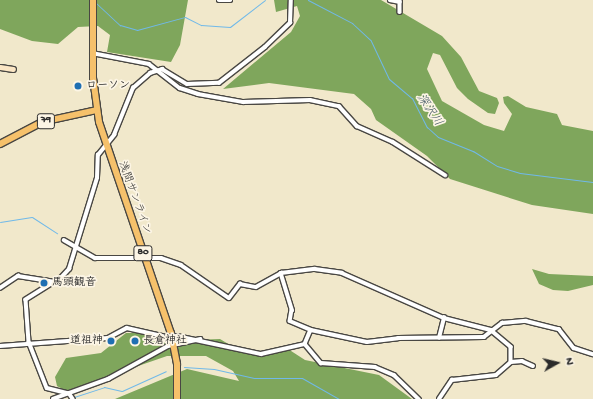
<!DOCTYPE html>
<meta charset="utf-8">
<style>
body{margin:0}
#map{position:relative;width:593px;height:399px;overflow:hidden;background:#f1e8cb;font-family:"Gochi Hand","Klee One",sans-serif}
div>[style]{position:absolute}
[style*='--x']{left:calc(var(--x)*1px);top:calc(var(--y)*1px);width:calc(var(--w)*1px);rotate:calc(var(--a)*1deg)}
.forest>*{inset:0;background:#7fa65c}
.stream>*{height:1px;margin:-0.5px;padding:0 0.5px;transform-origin:0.5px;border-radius:0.5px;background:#70b9e9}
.roads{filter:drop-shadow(1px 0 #494743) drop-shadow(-1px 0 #494743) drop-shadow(0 1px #494743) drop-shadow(0 -1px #494743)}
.street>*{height:3.5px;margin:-1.75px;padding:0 1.75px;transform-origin:1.75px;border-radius:1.75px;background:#fff}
.secondary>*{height:5px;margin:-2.5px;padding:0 2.5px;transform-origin:2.5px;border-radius:2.5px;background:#fbe6c4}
.primary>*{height:6px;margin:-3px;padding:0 3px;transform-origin:3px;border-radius:3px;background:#f6c16b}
.bridges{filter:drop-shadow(1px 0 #494743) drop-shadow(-1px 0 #494743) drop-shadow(0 1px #494743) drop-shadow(0 -1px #494743)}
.street-bridge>*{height:3.5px;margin:-1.75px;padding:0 1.75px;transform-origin:1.75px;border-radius:1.75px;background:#fff}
.dots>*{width:11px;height:11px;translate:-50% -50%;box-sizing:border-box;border:2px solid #fcf5e5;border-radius:50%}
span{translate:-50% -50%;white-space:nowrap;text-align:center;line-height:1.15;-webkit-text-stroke:3.5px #fcf5e5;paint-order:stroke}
.shield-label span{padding:1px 3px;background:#fcf5e5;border:1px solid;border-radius:3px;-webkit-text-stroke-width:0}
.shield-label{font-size:10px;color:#2b2b2b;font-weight:700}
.poi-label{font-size:11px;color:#2b2b2b;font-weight:700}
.left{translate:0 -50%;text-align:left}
.right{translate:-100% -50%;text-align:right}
.street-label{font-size:11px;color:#2b2b2b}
.water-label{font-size:12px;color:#405664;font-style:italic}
.north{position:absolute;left:537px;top:343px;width:40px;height:40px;-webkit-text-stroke:3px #fcf5e5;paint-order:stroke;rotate:82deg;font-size:11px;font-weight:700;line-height:16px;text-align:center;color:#2b2b2b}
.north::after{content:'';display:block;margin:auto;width:14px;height:18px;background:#2b2b2b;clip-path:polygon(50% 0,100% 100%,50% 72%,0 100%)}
</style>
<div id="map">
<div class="forest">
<i style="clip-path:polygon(0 0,188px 0,180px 45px,171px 62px,107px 52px,110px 35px,98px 26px,78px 27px,58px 44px,32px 41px,0 29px)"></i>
<i style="clip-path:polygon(274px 0,381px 0,442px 36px,461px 57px,479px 91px,497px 98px,499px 103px,495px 114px,488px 113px,468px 99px,457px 88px,440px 55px,433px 53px,427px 69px,442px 101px,484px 125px,504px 131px,512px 114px,504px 103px,503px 97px,508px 96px,526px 107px,557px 114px,562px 125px,593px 131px,593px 214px,532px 205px,450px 179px,427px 156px,376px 120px,371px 109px,354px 94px,269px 83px,223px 89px,291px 32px,300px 16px,297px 6px,276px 12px)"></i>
<i style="clip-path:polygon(532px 269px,549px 274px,593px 276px,593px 285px,568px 291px,553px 290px,539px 284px)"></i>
<i style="clip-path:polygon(126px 333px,141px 333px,163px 341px,220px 339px,245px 354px,288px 349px,305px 360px,379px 375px,412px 399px,115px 399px,187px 369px,239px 381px,233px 371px,206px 356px,167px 356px,66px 391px,57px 386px,55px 377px,66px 358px,101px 353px)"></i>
</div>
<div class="stream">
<i style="--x:308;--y:0;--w:50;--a:27.6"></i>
<i style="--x:352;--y:23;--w:26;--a:43"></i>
<i style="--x:371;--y:41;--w:42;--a:64.7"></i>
<i style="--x:389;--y:79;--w:30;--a:40"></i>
<i style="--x:412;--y:98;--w:33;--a:63"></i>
<i style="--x:427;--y:127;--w:15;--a:42"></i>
<i style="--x:438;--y:137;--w:38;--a:22"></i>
<i style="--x:473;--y:151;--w:28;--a:32"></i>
<i style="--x:497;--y:166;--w:24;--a:17"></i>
<i style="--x:520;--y:173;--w:74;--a:7"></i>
<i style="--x:96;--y:3;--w:33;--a:43"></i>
<i style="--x:120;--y:25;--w:18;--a:16"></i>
<i style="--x:137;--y:30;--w:50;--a:-15.2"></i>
<i style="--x:185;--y:17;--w:18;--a:27"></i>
<i style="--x:201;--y:25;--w:29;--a:4"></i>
<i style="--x:230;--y:27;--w:44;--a:-37.6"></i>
<i style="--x:0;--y:222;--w:32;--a:-9"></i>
<i style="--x:32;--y:217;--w:30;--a:33"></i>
<i style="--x:184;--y:367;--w:30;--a:4"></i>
<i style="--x:214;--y:369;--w:41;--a:12.7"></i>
<i style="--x:254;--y:378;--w:48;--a:0"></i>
<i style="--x:302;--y:378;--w:43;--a:29.6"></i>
<i style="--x:74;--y:397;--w:32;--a:-18"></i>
<i style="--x:104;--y:387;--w:18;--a:13"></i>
<i style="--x:122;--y:391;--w:48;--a:-24.4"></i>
</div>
<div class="roads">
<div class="street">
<i style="--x:219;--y:0;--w:11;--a:0"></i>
<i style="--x:390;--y:0;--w:10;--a:11"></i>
<i style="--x:400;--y:0;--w:12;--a:90"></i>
<i style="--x:92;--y:53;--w:58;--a:10.9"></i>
<i style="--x:149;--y:64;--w:39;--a:38"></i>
<i style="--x:180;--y:88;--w:19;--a:18"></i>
<i style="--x:198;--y:94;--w:46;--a:10.1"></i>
<i style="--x:243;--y:102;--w:67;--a:-1.7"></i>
<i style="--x:310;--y:100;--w:30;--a:12"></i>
<i style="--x:339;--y:106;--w:27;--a:48"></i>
<i style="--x:357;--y:126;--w:39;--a:24"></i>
<i style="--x:393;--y:142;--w:62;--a:32.4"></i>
<i style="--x:64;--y:240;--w:36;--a:30"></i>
<i style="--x:95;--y:258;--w:66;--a:0"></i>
<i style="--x:161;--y:258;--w:21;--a:19"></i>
<i style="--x:181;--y:265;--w:58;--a:34.5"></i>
<i style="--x:229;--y:298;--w:18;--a:-52"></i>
<i style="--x:240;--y:284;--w:16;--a:11"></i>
<i style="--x:256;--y:287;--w:29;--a:-29"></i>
<i style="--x:281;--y:273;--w:34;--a:-7"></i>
<i style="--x:315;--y:269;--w:27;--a:8"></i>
<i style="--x:342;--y:273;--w:111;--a:23.8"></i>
<i style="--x:444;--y:318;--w:49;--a:14.3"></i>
<i style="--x:491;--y:330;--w:26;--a:40"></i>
<i style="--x:511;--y:347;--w:15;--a:90"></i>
<i style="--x:281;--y:273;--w:39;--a:73"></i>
<i style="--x:292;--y:310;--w:11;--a:100"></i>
<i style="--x:290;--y:321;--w:23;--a:23"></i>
<i style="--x:311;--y:330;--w:57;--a:12.1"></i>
<i style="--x:367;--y:342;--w:31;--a:-7"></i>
<i style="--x:398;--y:338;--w:86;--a:-0.7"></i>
<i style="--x:484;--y:337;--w:23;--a:-38"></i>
<i style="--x:502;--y:323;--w:24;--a:-5"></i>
<i style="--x:526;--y:321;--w:34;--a:14"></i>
<i style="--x:559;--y:329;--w:24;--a:52"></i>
<i style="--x:574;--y:348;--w:20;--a:18"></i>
<i style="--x:53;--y:283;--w:32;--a:148"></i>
<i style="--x:26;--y:300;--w:42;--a:85.9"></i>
<i style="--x:29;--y:342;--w:49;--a:68.6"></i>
<i style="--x:47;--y:388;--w:21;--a:14"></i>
<i style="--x:0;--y:288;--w:22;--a:-34"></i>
<i style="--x:18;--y:276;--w:39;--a:9"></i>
<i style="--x:57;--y:282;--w:18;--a:-47"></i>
<i style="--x:69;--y:269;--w:95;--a:-72.9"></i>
<i style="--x:97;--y:178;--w:23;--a:-88"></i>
<i style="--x:98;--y:155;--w:26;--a:-51"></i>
<i style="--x:114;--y:135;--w:51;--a:-68"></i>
<i style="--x:133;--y:88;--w:23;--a:-41"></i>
<i style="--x:150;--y:73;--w:13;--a:-18"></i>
<i style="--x:162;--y:69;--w:29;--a:31"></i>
<i style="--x:187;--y:84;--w:32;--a:-2"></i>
<i style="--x:219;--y:83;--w:58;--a:-38"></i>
<i style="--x:265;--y:47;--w:35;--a:-44"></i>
<i style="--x:290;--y:23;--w:23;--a:-88"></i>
<i style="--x:311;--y:330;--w:15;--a:113"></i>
<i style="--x:305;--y:344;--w:25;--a:50"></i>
<i style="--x:321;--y:363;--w:54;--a:4.2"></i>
<i style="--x:375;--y:367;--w:21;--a:23"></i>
<i style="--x:394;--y:375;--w:35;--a:44"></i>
<i style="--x:177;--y:336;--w:86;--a:12.1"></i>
<i style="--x:261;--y:354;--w:45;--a:-12.8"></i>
<i style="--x:439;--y:338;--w:21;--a:-76"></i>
<i style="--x:0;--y:346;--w:108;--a:-4.2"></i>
<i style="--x:108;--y:338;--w:21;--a:-28"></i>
<i style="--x:127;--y:328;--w:41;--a:12.7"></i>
<i style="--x:69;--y:393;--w:7;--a:56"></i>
<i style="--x:53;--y:399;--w:59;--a:-20"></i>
<i style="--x:108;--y:379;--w:68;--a:-28.8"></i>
<i style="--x:168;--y:346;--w:33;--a:-12"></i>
<i style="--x:439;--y:399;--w:23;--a:-56"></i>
<i style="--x:452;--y:380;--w:44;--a:-6.5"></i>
<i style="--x:496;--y:375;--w:20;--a:-41"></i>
<i style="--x:511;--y:362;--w:11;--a:-5"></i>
<i style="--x:522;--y:361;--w:12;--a:24"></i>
</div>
<div class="secondary">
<i style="--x:0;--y:67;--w:13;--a:9"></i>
</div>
<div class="primary">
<i style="--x:93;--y:0;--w:78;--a:90"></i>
<i style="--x:93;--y:78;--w:44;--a:82.2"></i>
<i style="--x:99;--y:122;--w:223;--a:71.2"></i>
<i style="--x:171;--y:333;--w:32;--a:79"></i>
<i style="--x:177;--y:364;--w:35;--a:90"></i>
<i style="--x:0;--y:144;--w:47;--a:-27.6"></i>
<i style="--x:42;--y:122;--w:56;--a:-12.3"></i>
</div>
</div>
<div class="bridges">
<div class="street-bridge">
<i style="--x:167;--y:337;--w:10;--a:-6"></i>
</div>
</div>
<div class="dots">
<i style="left:78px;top:86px;background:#1f6fb2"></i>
<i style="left:44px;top:283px;background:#1f6fb2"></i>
<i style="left:111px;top:341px;background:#1f6fb2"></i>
<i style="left:135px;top:341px;background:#1f6fb2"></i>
</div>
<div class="shield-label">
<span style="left:46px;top:121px">79</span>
<span style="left:143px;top:253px">80</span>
</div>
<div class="poi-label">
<span class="left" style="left:86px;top:86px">ローソン</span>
<span class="left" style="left:52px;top:283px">馬頭観音</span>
<span class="right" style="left:103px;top:341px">道祖神</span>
<span class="left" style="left:143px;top:341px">長倉神社</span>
</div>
<div class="street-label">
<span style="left:134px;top:198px;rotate:70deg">浅間サンライン</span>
</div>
<div class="water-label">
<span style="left:428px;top:111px;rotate:56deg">深沢川</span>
</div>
<div class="north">N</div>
</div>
